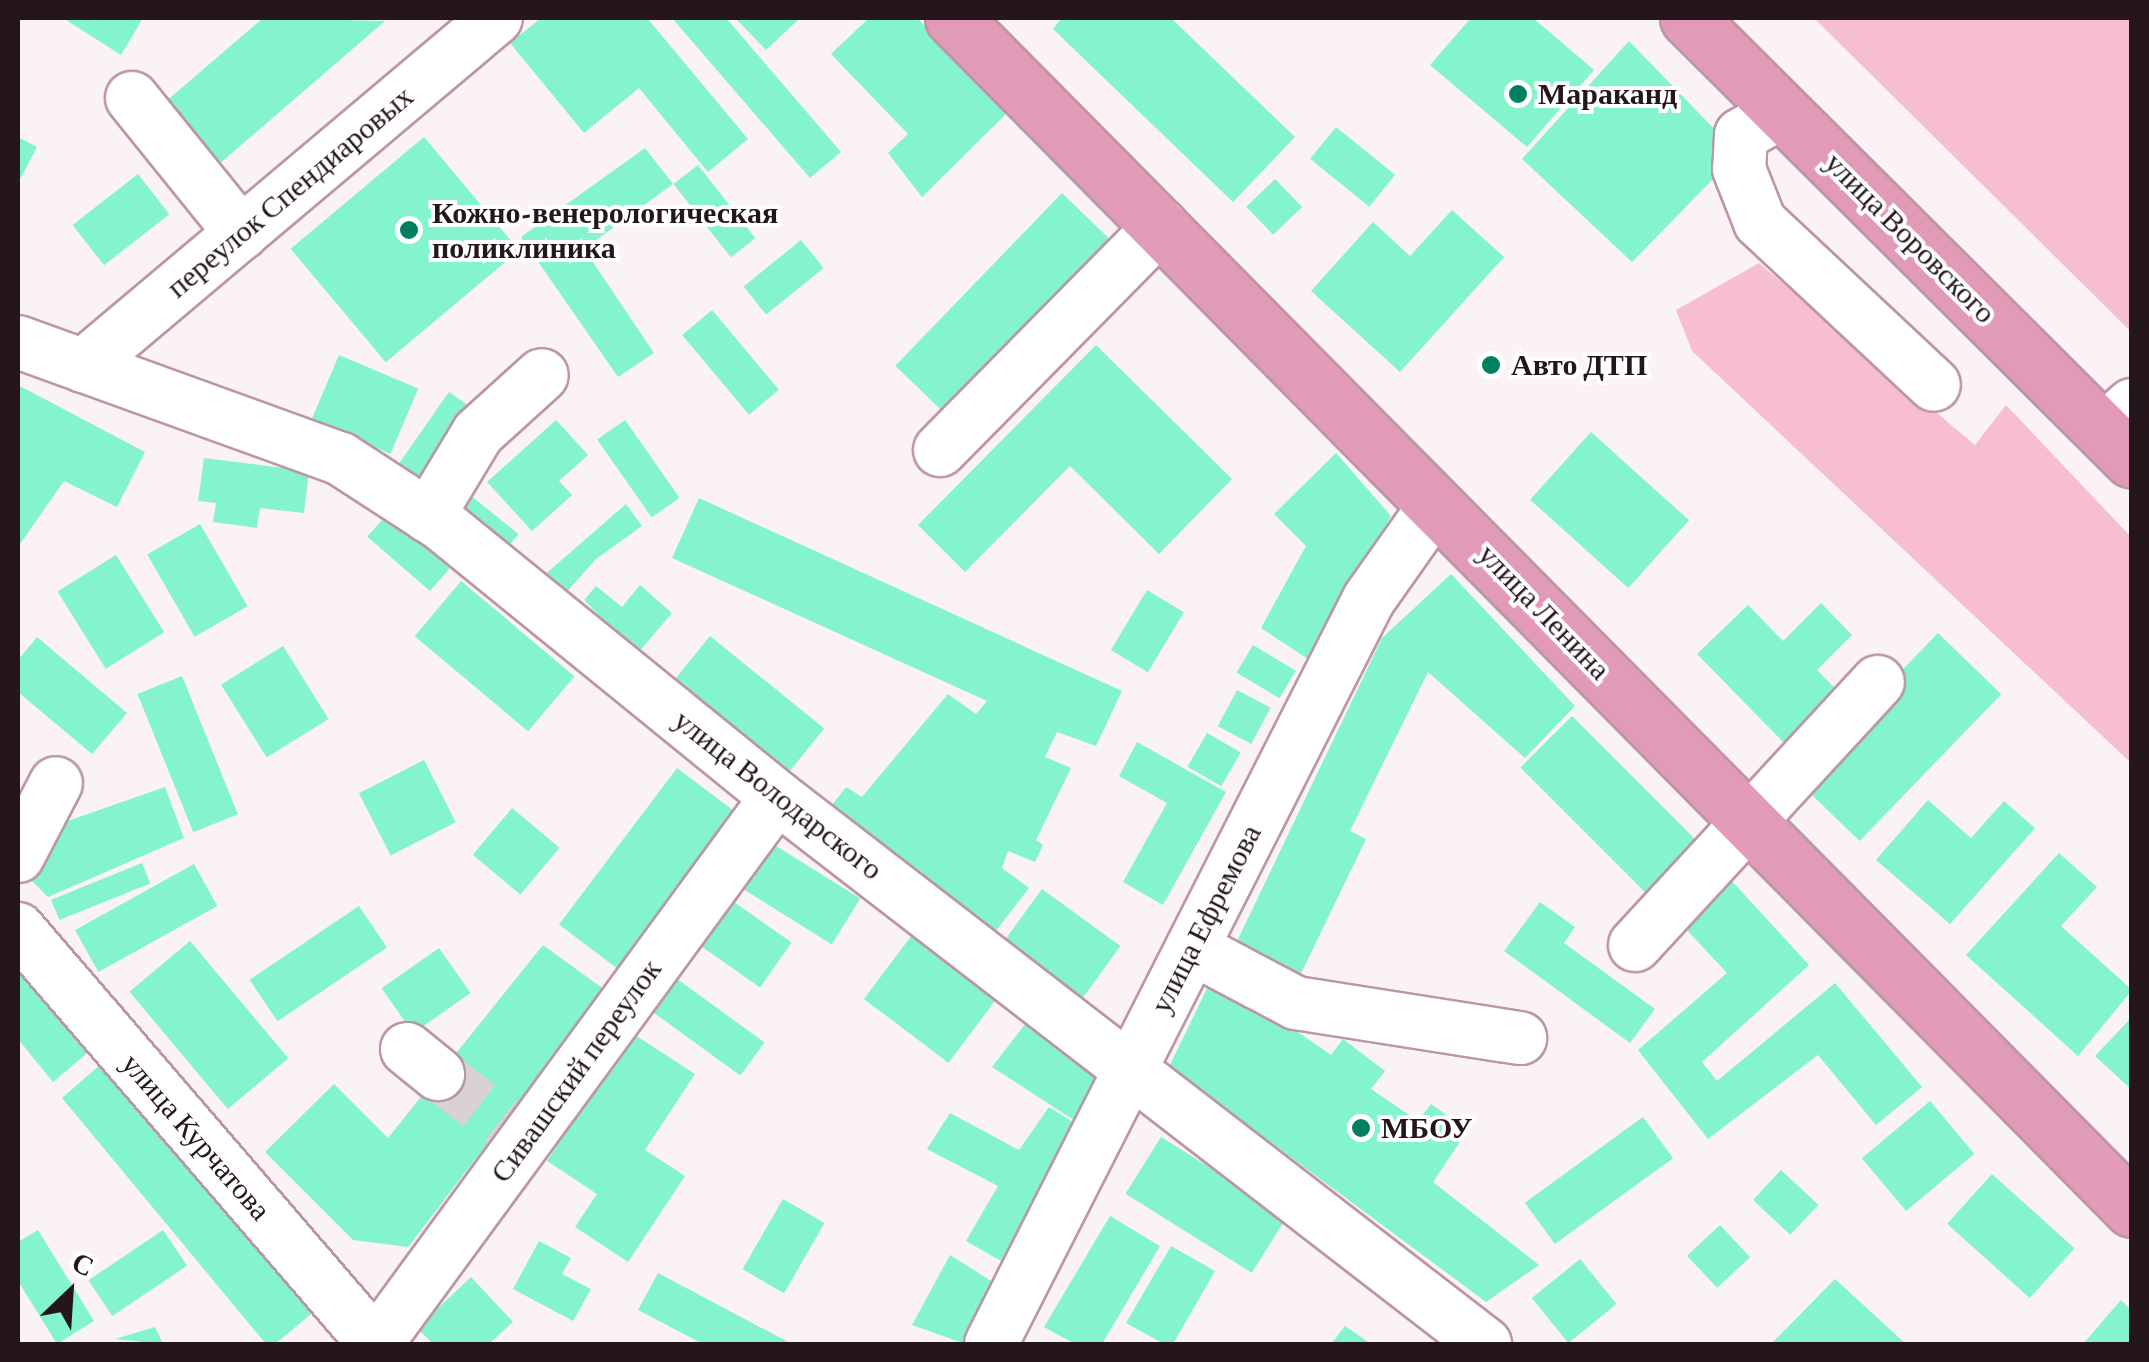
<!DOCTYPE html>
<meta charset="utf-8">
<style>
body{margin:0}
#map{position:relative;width:2149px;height:1362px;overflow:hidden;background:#faf2f5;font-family:"Crimson Pro",serif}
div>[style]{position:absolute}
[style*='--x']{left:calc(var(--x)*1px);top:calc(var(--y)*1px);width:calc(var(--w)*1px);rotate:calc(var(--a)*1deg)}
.green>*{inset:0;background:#f7bed2}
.building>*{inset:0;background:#83f4cb;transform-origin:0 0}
.minor-tunnel>*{height:52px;margin-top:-26px;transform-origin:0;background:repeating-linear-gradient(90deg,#dad1d4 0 52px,transparent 0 78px)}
.roads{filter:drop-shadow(2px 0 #bd96a4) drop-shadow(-2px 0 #bd96a4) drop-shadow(0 2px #bd96a4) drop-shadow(0 -2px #bd96a4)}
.minor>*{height:52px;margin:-26px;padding:0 26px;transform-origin:26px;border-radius:26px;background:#fff}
.major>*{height:55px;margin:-27.5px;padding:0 27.5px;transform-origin:27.5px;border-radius:27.5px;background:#e29ab9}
.dots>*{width:28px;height:28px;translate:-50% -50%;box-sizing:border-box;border:5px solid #fff;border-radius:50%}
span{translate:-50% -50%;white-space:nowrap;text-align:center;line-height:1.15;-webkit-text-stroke:8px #fff;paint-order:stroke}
.poi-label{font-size:30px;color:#24161b;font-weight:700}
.left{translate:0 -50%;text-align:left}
.street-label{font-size:30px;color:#24161b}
.frame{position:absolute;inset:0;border:20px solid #24161b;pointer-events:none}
.north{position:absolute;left:20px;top:1242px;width:100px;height:100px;-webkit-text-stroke:8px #fff;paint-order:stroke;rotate:25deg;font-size:28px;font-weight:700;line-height:40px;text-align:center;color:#24161b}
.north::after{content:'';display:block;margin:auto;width:35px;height:45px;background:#24161b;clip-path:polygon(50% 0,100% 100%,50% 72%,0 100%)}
</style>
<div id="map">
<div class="green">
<i style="clip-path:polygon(1814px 18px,2131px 18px,2131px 332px,2108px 309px)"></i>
<i style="clip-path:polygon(1759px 263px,1975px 445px,2006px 405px,2131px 537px,2131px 763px,1692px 351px,1676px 310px)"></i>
</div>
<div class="building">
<i style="clip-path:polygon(63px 18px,143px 18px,121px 55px)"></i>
<i style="clip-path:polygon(263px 18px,385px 21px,218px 165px,164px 103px)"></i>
<i style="clip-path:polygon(541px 18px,647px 18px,748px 139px,708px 172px,639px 88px,584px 133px,510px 43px)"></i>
<i style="clip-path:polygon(672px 18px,726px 18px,841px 152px,810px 178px)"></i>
<i style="clip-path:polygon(735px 18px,800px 18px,766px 50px)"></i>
<i style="clip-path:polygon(869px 18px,917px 18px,1008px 112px,922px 197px,888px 153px,908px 134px,831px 54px)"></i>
<i style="clip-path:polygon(1062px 18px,1171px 18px,1295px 137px,1233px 202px,1053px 29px)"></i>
<i style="clip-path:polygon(1471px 18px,1533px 18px,1594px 70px,1527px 147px,1430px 65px)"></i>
<i style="clip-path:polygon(1629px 41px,1722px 137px,1715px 177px,1632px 262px,1522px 159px)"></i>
<i style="left:1336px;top:127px;width:76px;height:41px;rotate:39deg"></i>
<i style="clip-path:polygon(18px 137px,37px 147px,18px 183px)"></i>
<i style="left:424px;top:137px;width:148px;height:174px;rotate:50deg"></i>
<i style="clip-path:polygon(645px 148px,673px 184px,584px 249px,654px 353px,618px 377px,521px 237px)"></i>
<i style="left:698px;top:165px;width:93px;height:31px;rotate:52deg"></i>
<i style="left:138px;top:174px;width:51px;height:83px;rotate:52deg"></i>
<i style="left:1275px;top:179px;width:39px;height:40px;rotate:46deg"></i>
<i style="left:1062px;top:193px;width:74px;height:240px;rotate:44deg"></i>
<i style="clip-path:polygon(1452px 210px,1504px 257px,1400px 372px,1311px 291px,1373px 222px,1410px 256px)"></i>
<i style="left:801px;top:240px;width:36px;height:74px;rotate:51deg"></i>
<i style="left:712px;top:310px;width:104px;height:39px;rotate:50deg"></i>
<i style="clip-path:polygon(1096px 345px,1232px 479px,1159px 554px,1070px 466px,965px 572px,918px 525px)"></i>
<i style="left:339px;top:355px;width:86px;height:71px;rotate:23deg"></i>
<i style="clip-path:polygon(18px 385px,145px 452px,117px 507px,64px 481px,18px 547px)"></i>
<i style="left:449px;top:392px;width:39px;height:96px;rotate:35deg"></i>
<i style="clip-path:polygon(556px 420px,588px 455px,559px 481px,572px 495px,532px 531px,487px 482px)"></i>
<i style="left:625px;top:420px;width:95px;height:34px;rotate:55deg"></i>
<i style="left:1591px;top:432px;width:132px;height:91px;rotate:42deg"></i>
<i style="clip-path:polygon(1336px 453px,1391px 516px,1308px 659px,1261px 628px,1306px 546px,1274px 514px)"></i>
<i style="clip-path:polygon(204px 458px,309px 471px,304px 513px,260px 508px,257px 528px,213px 522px,216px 503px,198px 501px)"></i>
<i style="left:464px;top:490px;width:70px;height:24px;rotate:39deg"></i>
<i style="clip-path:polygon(699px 498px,1122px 691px,1096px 746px,1057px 732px,1045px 757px,1071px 768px,1036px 840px,1043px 845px,1035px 862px,1008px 851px,1002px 868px,1029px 888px,991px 937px,829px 809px,846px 787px,862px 797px,948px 694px,976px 714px,987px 701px,672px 558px)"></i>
<i style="clip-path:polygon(626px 504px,642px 526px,596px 559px,564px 595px,541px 578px)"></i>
<i style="left:387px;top:514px;width:83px;height:30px;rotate:41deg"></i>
<i style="left:200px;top:524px;width:95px;height:61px;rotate:60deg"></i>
<i style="left:116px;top:555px;width:91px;height:69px;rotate:58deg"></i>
<i style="clip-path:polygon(1451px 574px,1575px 706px,1525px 758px,1428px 672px,1350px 831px,1366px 839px,1295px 986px,1230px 956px,1382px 638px)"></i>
<i style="left:461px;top:581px;width:148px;height:72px;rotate:40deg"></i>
<i style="clip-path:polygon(640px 585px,672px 613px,637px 654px,584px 600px,596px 586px,622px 607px)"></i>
<i style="left:1147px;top:590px;width:43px;height:70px;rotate:31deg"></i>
<i style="clip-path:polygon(1821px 603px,1852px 635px,1817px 670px,1849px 702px,1795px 754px,1697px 654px,1748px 605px,1783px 641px)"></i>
<i style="left:1938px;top:633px;width:88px;height:204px;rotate:44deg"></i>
<i style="left:710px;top:636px;width:147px;height:56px;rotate:39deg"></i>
<i style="clip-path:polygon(37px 637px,127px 713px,92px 754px,18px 692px,18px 660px)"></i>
<i style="left:1253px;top:645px;width:50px;height:32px;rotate:31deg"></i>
<i style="left:283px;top:646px;width:86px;height:73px;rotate:58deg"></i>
<i style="left:182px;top:676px;width:149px;height:48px;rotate:68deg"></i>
<i style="left:1237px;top:690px;width:38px;height:41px;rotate:28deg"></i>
<i style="left:1572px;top:716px;width:194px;height:73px;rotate:45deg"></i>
<i style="left:1207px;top:733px;width:39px;height:39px;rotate:30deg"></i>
<i style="clip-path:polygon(1137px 742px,1226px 792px,1163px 905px,1123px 882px,1167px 803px,1119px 776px)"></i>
<i style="left:424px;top:760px;width:70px;height:73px;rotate:63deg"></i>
<i style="left:677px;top:768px;width:73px;height:196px;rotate:37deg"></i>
<i style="clip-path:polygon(165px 787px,184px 838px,48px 897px,21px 870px,42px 830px)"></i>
<i style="clip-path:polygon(1928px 800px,1971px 838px,2004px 801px,2035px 828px,1950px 924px,1876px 860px)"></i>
<i style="left:512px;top:808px;width:62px;height:61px;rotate:40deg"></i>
<i style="left:773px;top:844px;width:103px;height:54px;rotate:32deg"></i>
<i style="clip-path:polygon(2059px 853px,2097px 887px,2061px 926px,2132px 990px,2078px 1056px,1966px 955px)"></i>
<i style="left:142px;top:863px;width:22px;height:98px;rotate:68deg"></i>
<i style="left:194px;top:864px;width:48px;height:136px;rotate:61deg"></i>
<i style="clip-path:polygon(1720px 868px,1809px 965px,1702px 1062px,1717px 1081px,1835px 983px,1922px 1087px,1876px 1125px,1818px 1055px,1708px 1139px,1638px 1050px,1727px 973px,1671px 913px)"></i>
<i style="left:1042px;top:889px;width:97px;height:68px;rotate:36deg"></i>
<i style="left:731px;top:900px;width:74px;height:55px;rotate:35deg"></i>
<i style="clip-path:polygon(1540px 902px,1575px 927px,1564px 943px,1655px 1009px,1630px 1043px,1504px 951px)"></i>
<i style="left:359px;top:906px;width:50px;height:132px;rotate:56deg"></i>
<i style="left:912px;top:935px;width:106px;height:80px;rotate:37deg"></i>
<i style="left:190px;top:941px;width:153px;height:79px;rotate:50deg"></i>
<i style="clip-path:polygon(543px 945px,605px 990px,408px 1247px,353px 1240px,265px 1152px,334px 1084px,388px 1138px)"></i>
<i style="left:439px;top:948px;width:55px;height:70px;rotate:55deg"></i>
<i style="clip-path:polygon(27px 961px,98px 1044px,53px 1082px,18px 1039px,18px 970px)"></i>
<i style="clip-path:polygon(1214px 974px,1331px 1055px,1343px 1039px,1385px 1071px,1371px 1089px,1418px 1121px,1431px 1104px,1468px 1130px,1433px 1182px,1539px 1265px,1486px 1302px,1169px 1067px)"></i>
<i style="left:673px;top:976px;width:113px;height:41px;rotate:36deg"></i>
<i style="clip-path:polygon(2132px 1017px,2132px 1090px,2095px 1056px)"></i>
<i style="clip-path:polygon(1026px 1023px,1108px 1088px,1083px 1126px,992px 1067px)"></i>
<i style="clip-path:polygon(632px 1033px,695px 1074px,645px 1150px,685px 1176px,628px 1262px,575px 1227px,597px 1194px,547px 1161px)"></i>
<i style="clip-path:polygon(109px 1057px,322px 1305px,275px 1344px,266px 1344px,62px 1098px)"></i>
<i style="left:1930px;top:1101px;width:69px;height:89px;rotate:50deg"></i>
<i style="clip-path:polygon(1049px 1107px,1086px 1130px,1013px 1268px,966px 1241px,998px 1186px,927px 1149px,950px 1113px,1019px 1150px)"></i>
<i style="left:1643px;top:1117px;width:51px;height:146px;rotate:54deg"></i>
<i style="left:1161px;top:1137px;width:149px;height:67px;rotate:32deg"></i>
<i style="left:1781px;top:1170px;width:51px;height:41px;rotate:43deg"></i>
<i style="left:1992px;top:1174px;width:111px;height:67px;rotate:42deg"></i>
<i style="left:783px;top:1199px;width:48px;height:81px;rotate:30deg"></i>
<i style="clip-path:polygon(1110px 1216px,1160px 1246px,1102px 1344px,1075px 1344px,1044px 1327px)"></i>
<i style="left:1720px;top:1225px;width:44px;height:45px;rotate:47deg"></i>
<i style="clip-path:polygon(38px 1230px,94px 1321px,57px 1344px,18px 1281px,18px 1242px)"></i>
<i style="left:163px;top:1230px;width:43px;height:90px;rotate:56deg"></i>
<i style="clip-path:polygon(539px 1241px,571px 1258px,562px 1274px,591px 1289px,573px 1321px,513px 1289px)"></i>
<i style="clip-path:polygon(1171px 1246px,1215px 1271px,1173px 1344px,1164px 1344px,1126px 1323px)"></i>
<i style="clip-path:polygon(950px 1255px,996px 1284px,966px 1344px,912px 1325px)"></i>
<i style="left:1580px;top:1259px;width:58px;height:62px;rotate:51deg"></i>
<i style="clip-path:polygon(658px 1273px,792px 1344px,703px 1344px,638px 1310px)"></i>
<i style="clip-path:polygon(471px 1277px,513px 1322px,489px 1344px,433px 1344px,417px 1328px)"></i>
<i style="clip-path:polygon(1835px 1279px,1906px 1344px,1771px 1344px)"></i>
<i style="clip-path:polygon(2121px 1300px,2132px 1311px,2132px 1344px,2083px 1344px)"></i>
<i style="clip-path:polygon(1345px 1326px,1371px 1344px,1331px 1344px)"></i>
<i style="clip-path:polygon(155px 1327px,163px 1344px,115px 1339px)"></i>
</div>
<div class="minor-tunnel">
<i style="--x:438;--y:1074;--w:84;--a:37.3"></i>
</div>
<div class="roads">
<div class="minor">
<i style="--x:132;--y:98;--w:174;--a:51.1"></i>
<i style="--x:1782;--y:112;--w:47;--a:150.7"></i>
<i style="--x:1741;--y:135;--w:34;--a:93"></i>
<i style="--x:1739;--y:169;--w:57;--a:68.4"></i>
<i style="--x:1760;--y:222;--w:238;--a:43.1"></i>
<i style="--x:18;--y:342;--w:344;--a:19.9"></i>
<i style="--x:341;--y:459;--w:119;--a:33"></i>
<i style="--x:441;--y:524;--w:433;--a:39.1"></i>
<i style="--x:777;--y:797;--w:895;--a:37.69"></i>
<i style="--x:83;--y:366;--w:540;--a:-40.12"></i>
<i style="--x:2103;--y:431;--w:39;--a:-42"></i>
<i style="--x:940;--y:450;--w:315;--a:-45.4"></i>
<i style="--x:428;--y:516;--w:97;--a:-58.9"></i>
<i style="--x:478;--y:433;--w:86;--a:-42.2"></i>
<i style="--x:18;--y:856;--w:82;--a:-62.5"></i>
<i style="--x:18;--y:929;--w:547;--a:49.3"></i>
<i style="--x:1635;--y:945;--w:358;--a:-47.3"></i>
<i style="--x:1192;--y:948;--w:118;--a:27.9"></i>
<i style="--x:1296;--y:1003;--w:227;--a:8.9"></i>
<i style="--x:407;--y:1049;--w:40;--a:39"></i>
<i style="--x:376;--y:1344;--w:678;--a:-53.76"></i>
<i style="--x:991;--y:1344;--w:835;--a:-63.1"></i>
<i style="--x:1369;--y:599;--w:116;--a:-54.8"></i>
</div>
<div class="major">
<i style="--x:953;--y:18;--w:1676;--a:45.29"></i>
<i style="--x:1688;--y:18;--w:626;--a:44.87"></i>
</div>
</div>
<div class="dots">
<i style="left:1518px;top:94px;background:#008060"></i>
<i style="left:409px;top:230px;background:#008060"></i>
<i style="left:1491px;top:365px;background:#008060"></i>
<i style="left:1361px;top:1128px;background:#008060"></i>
</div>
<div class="poi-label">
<span class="left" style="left:1538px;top:94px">Мараканд</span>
<span class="left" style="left:432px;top:230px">Кожно-венерологическая<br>поликлиника</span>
<span class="left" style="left:1511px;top:365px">Авто ДТП</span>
<span class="left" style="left:1381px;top:1128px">МБОУ</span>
</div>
<div class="street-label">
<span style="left:290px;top:192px;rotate:-40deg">переулок Спендиаровых</span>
<span style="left:1910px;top:238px;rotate:45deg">улица Воровского</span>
<span style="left:1544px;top:612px;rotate:46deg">улица Ленина</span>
<span style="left:778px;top:795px;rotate:38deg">улица Володарского</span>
<span style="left:1206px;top:919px;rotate:-63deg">улица Ефремова</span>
<span style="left:576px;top:1071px;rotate:-54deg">Сивашский переулок</span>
<span style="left:196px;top:1137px;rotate:49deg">улица Курчатова</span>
</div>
<div class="frame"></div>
<div class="north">С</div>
</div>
